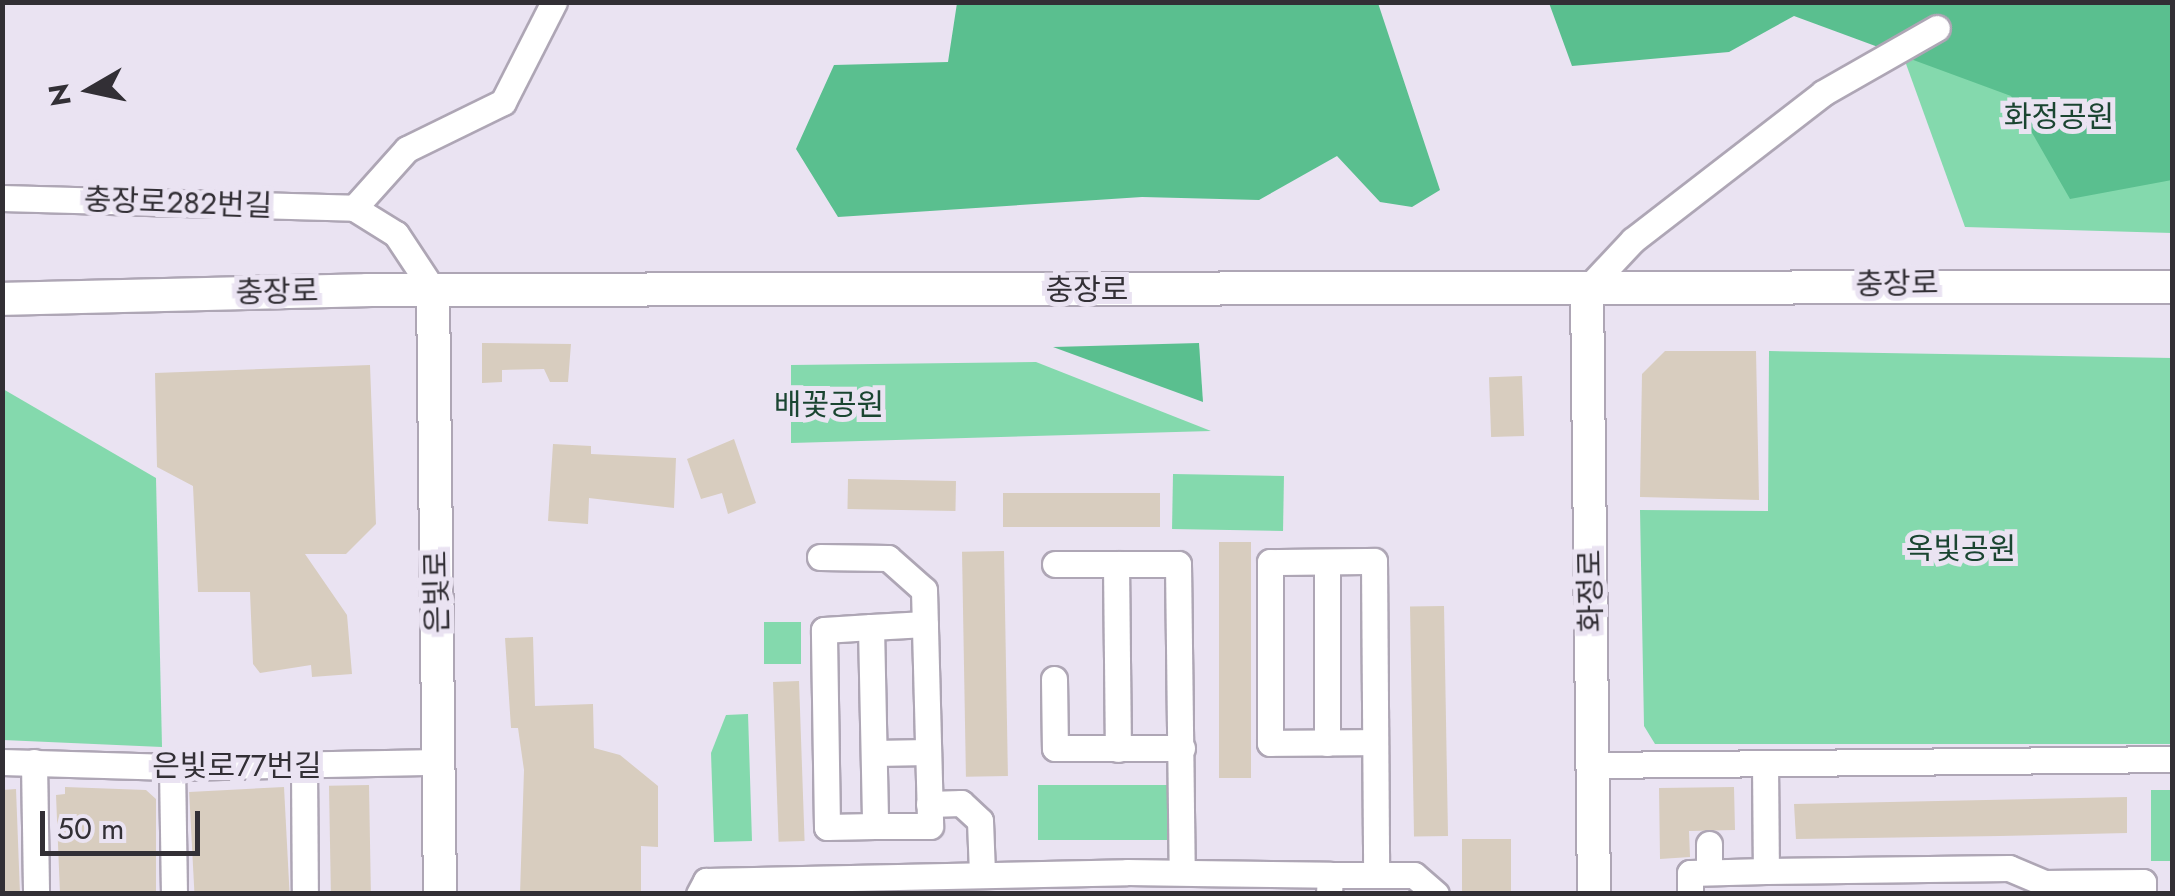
<!DOCTYPE html>
<meta charset="utf-8">
<style>
body{margin:0}
#map{position:relative;width:2175px;height:896px;overflow:hidden;background:#eae3f2;font-family:Jost,"Noto Sans KR",sans-serif}
div>[style]{position:absolute}
[style*='--x']{left:calc(var(--x)*1px);top:calc(var(--y)*1px);width:calc(var(--w)*1px);rotate:calc(var(--a)*1deg)}
.green>*{inset:0;background:#84d9ad;transform-origin:0 0}
.forest>*{inset:0;background:#5abf8f}
.building>*{inset:0;background:#d8cdbf;transform-origin:0 0}
.roads{filter:drop-shadow(2px 0 #aea6b5) drop-shadow(-2px 0 #aea6b5) drop-shadow(0 2px #aea6b5) drop-shadow(0 -2px #aea6b5)}
.minor>*{height:25px;margin:-12.5px;padding:0 12.5px;transform-origin:12.5px;border-radius:12.5px;background:#fff}
.major>*{height:32px;margin:-16px;padding:0 16px;transform-origin:16px;border-radius:16px;background:#fff}
span{translate:-50% -50%;white-space:nowrap;text-align:center;line-height:1.15;-webkit-text-stroke:10px #eae3f2;paint-order:stroke}
.park-label{font-size:30px;color:#1a4531}
.street-label{font-size:30px;color:#322f35}
.frame{position:absolute;inset:0;border:5px solid #322f35;pointer-events:none}
.north{position:absolute;left:40px;top:40px;width:100px;height:100px;-webkit-text-stroke:8px #eae3f2;paint-order:stroke;rotate:261deg;font-size:28px;font-weight:700;line-height:40px;text-align:center;color:#322f35}
.north::after{content:'';display:block;margin:auto;width:35px;height:45px;background:#322f35;clip-path:polygon(50% 0,100% 100%,50% 72%,0 100%)}
.scale{position:absolute;left:40px;top:811px;width:160px;height:45px;box-sizing:border-box;border:5px solid #322f35;border-top:0;padding-left:12px;font-size:30px;line-height:35px;white-space:nowrap;color:#322f35;-webkit-text-stroke:8px #eae3f2;paint-order:stroke}
</style>
<div id="map">
<div class="green">
<i style="clip-path:polygon(1884px 3px,2172px 3px,2172px 233px,1965px 227px)"></i>
<i style="clip-path:polygon(1769px 351px,2172px 358px,2172px 744px,1655px 744px,1644px 726px,1640px 510px,1768px 511px)"></i>
<i style="clip-path:polygon(1036px 362px,1211px 431px,791px 443px,791px 365px)"></i>
<i style="clip-path:polygon(3px 389px,156px 478px,162px 747px,3px 740px)"></i>
<i style="left:1173px;top:474px;width:111px;height:55px;rotate:1deg"></i>
<i style="left:801px;top:622px;width:42px;height:37px;rotate:90deg"></i>
<i style="clip-path:polygon(748px 714px,752px 841px,714px 842px,711px 753px,726px 715px)"></i>
<i style="left:1038px;top:785px;width:129px;height:55px"></i>
<i style="left:2151px;top:790px;width:21px;height:71px"></i>
</div>
<div class="forest">
<i style="clip-path:polygon(957px 3px,1378px 3px,1440px 190px,1412px 207px,1380px 202px,1337px 156px,1259px 200px,1142px 197px,838px 217px,796px 149px,834px 65px,948px 62px)"></i>
<i style="clip-path:polygon(1549px 3px,2172px 3px,2172px 180px,2070px 199px,2011px 96px,1794px 16px,1729px 52px,1572px 66px)"></i>
<i style="clip-path:polygon(1199px 343px,1203px 402px,1053px 347px)"></i>
</div>
<div class="building">
<i style="clip-path:polygon(482px 343px,571px 344px,568px 382px,550px 382px,544px 369px,502px 370px,502px 382px,482px 383px)"></i>
<i style="clip-path:polygon(1665px 351px,1756px 351px,1759px 500px,1640px 497px,1642px 374px)"></i>
<i style="clip-path:polygon(370px 365px,376px 524px,346px 554px,305px 554px,347px 615px,352px 674px,312px 677px,311px 665px,260px 673px,253px 664px,250px 592px,198px 592px,193px 486px,157px 467px,155px 373px)"></i>
<i style="left:1522px;top:376px;width:60px;height:33px;rotate:88deg"></i>
<i style="clip-path:polygon(734px 439px,756px 503px,728px 514px,722px 493px,701px 499px,687px 459px)"></i>
<i style="clip-path:polygon(553px 444px,591px 446px,591px 454px,676px 458px,674px 508px,589px 498px,588px 524px,548px 521px)"></i>
<i style="left:848px;top:479px;width:108px;height:30px;rotate:1deg"></i>
<i style="left:1003px;top:493px;width:157px;height:34px"></i>
<i style="left:1219px;top:542px;width:32px;height:236px"></i>
<i style="left:1004px;top:551px;width:225px;height:42px;rotate:89deg"></i>
<i style="left:1444px;top:606px;width:230px;height:34px;rotate:89deg"></i>
<i style="clip-path:polygon(533px 637px,535px 706px,593px 704px,594px 748px,620px 755px,658px 786px,658px 847px,641px 846px,641px 894px,520px 894px,524px 770px,518px 728px,511px 728px,505px 638px)"></i>
<i style="left:799px;top:681px;width:160px;height:26px;rotate:88deg"></i>
<i style="left:369px;top:785px;width:108px;height:40px;rotate:89deg"></i>
<i style="clip-path:polygon(65px 787px,146px 790px,156px 799px,156px 894px,60px 894px,56px 795px,65px 794px)"></i>
<i style="left:284px;top:787px;width:106px;height:95px;rotate:87deg"></i>
<i style="clip-path:polygon(1734px 787px,1735px 830px,1689px 831px,1690px 857px,1660px 859px,1659px 788px)"></i>
<i style="clip-path:polygon(16px 789px,20px 894px,2px 894px,2px 790px)"></i>
<i style="clip-path:polygon(2127px 797px,2127px 833px,2000px 836px,1796px 839px,1794px 804px)"></i>
<i style="left:1462px;top:839px;width:49px;height:55px"></i>
</div>
<div class="roads">
<div class="minor">
<i style="--x:2;--y:198;--w:352;--a:1.6"></i>
<i style="--x:354;--y:208;--w:49;--a:31.8"></i>
<i style="--x:396;--y:234;--w:67;--a:56.5"></i>
<i style="--x:354;--y:208;--w:79;--a:-48.1"></i>
<i style="--x:407;--y:149;--w:107;--a:-26.1"></i>
<i style="--x:503;--y:102;--w:112;--a:-63"></i>
<i style="--x:1587;--y:289;--w:67;--a:-46.8"></i>
<i style="--x:1633;--y:240;--w:240;--a:-37.7"></i>
<i style="--x:1823;--y:93;--w:131;--a:-29.7"></i>
<i style="--x:820;--y:557;--w:68;--a:0.8"></i>
<i style="--x:888;--y:558;--w:48;--a:41.6"></i>
<i style="--x:924;--y:590;--w:236;--a:88.5"></i>
<i style="--x:930;--y:826;--w:55;--a:180"></i>
<i style="--x:1055;--y:564;--w:123;--a:0"></i>
<i style="--x:1178;--y:564;--w:308;--a:89.3"></i>
<i style="--x:1116;--y:564;--w:185;--a:89.4"></i>
<i style="--x:871;--y:627;--w:199;--a:88.8"></i>
<i style="--x:875;--y:826;--w:48;--a:178.8"></i>
<i style="--x:827;--y:827;--w:197;--a:-90.9"></i>
<i style="--x:824;--y:630;--w:47;--a:-3.7"></i>
<i style="--x:871;--y:627;--w:54;--a:-3.2"></i>
<i style="--x:1054;--y:679;--w:69;--a:89.2"></i>
<i style="--x:1055;--y:748;--w:127;--a:0"></i>
<i style="--x:1375;--y:742;--w:105;--a:179.5"></i>
<i style="--x:1270;--y:743;--w:181;--a:-90"></i>
<i style="--x:1270;--y:562;--w:104;--a:-0.6"></i>
<i style="--x:1374;--y:561;--w:313;--a:89.6"></i>
<i style="--x:1327;--y:743;--w:181;--a:-90"></i>
<i style="--x:874;--y:753;--w:54;--a:-1.1"></i>
<i style="--x:2;--y:762;--w:170;--a:1.7"></i>
<i style="--x:172;--y:767;--w:267;--a:-1.1"></i>
<i style="--x:34;--y:762;--w:132;--a:89.1"></i>
<i style="--x:1765;--y:763;--w:108;--a:89.5"></i>
<i style="--x:1766;--y:871;--w:243;--a:-0.7"></i>
<i style="--x:2009;--y:868;--w:38;--a:23"></i>
<i style="--x:2044;--y:883;--w:11;--a:85"></i>
<i style="--x:1594;--y:765;--w:578;--a:-0.59"></i>
<i style="--x:304;--y:766;--w:128;--a:89.6"></i>
<i style="--x:172;--y:767;--w:127;--a:89.1"></i>
<i style="--x:929;--y:804;--w:32;--a:-2"></i>
<i style="--x:961;--y:803;--w:26;--a:43"></i>
<i style="--x:980;--y:821;--w:53;--a:87.8"></i>
<i style="--x:1709;--y:844;--w:28;--a:90"></i>
<i style="--x:1330;--y:875;--w:84;--a:0"></i>
<i style="--x:1414;--y:875;--w:29;--a:41"></i>
<i style="--x:2044;--y:883;--w:99;--a:-0.6"></i>
<i style="--x:2143;--y:882;--w:12;--a:90"></i>
<i style="--x:699;--y:894;--w:15;--a:-62"></i>
<i style="--x:706;--y:881;--w:421;--a:-1.2"></i>
<i style="--x:1127;--y:872;--w:203;--a:0.8"></i>
<i style="--x:1330;--y:875;--w:19;--a:93"></i>
<i style="--x:1690;--y:894;--w:21;--a:-90"></i>
<i style="--x:1690;--y:873;--w:76;--a:-1.5"></i>
</div>
<div class="major">
<i style="--x:1587;--y:289;--w:605;--a:89.34"></i>
<i style="--x:433;--y:290;--w:604;--a:89.34"></i>
<i style="--x:2;--y:299;--w:365;--a:-1.4"></i>
<i style="--x:367;--y:290;--w:1805;--a:-0.1"></i>
</div>
</div>
<div class="park-label">
<span style="left:2059px;top:117px">화정공원</span>
<span style="left:829px;top:405px">배꽃공원</span>
<span style="left:1961px;top:549px">옥빛공원</span>
</div>
<div class="street-label">
<span style="left:178px;top:203px;rotate:2deg">충장로282번길</span>
<span style="left:1897px;top:284px;rotate:-1deg">충장로</span>
<span style="left:1087px;top:290px">충장로</span>
<span style="left:277px;top:292px;rotate:-1deg">충장로</span>
<span style="left:1591px;top:591px;rotate:-91deg">화정로</span>
<span style="left:437px;top:592px;rotate:-91deg">은빛로</span>
<span style="left:237px;top:766px">은빛로77번길</span>
</div>
<div class="frame"></div>
<div class="north">N</div>
<div class="scale">50 m</div>
</div>
